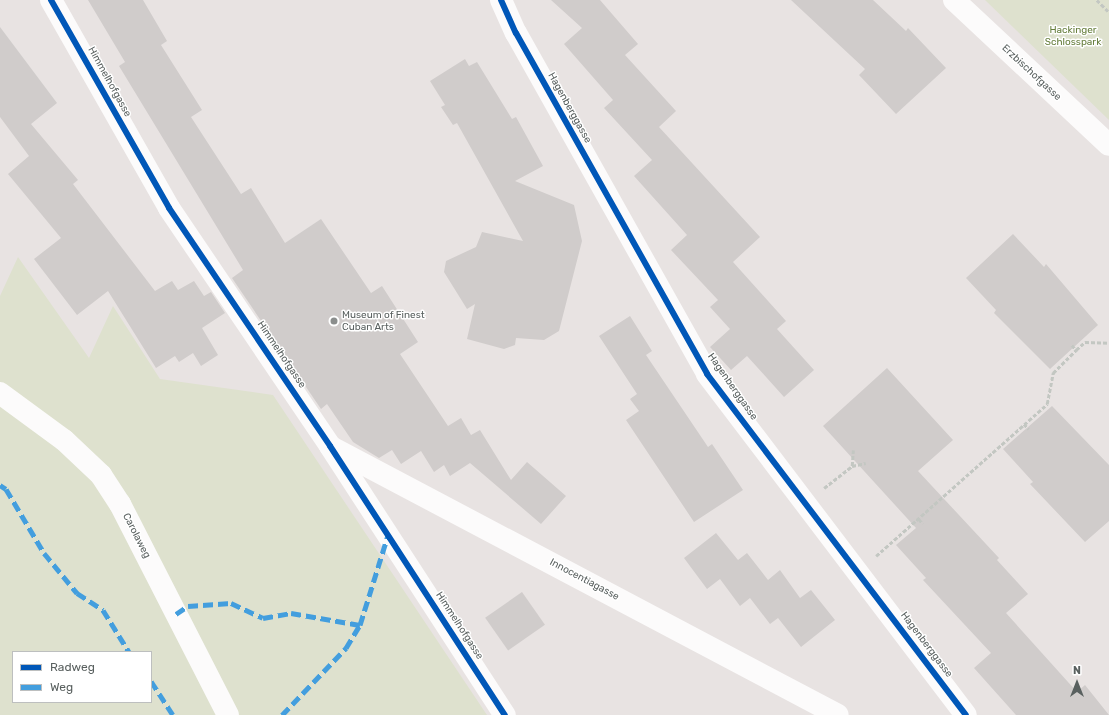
<!DOCTYPE html>
<style>
body{margin:0}
#map{position:relative;width:1109px;height:715px;overflow:hidden;background:#e8e3e2;font-family:Rubik,sans-serif}
div>[style]{position:absolute}
[style*='--x']{left:calc(var(--x)*1px);top:calc(var(--y)*1px);width:calc(var(--w)*1px);rotate:calc(var(--a)*1deg)}
.green>*{inset:0;background:#dee1ce}
.building>*{inset:0;background:#d0cccb;transform-origin:0 0}
.path>*{height:2.5px;margin-top:-1.25px;transform-origin:0;background:repeating-linear-gradient(90deg,#c3c7c2 0 4px,transparent 0 6px)}
.street>*{height:22px;margin:-11px;padding:0 11px;transform-origin:11px;border-radius:11px;background:#fcfbfb}
.quiet>*{height:5px;margin-top:-2.5px;transform-origin:0;background:repeating-linear-gradient(90deg,#439ede 0 10px,transparent 0 15px)}
.cycleway>*{height:6px;margin:-3px;padding:0 3px;transform-origin:3px;border-radius:3px;background:#0057b8}
.dots>*{width:11px;height:11px;translate:-50% -50%;box-sizing:border-box;border:2px solid #fff;border-radius:50%}
span{translate:-50% -50%;white-space:nowrap;text-align:center;line-height:1.15;-webkit-text-stroke:3px #fff;paint-order:stroke}
.park-label{font-size:10px;color:#657d3b}
.street-label{font-size:10px;color:#59605f}
.poi-label{font-size:10px;color:#59605f}
.left{translate:0 -50%;text-align:left}
.legend{position:absolute;left:12px;top:651px;width:140px;height:52px;box-sizing:border-box;background:#fff;border:1px solid #bdbfbf;margin:0;padding:5px 7px;list-style:none;font-size:12px;color:#59605f}
.legend li{display:flex;align-items:center;gap:8px;height:20px}
.legend b{width:20px;border:1px solid #bdbfbf}
.north{position:absolute;left:1057px;top:663px;width:40px;height:40px;-webkit-text-stroke:3px #fff;paint-order:stroke;rotate:0deg;font-size:11px;font-weight:700;line-height:16px;text-align:center;color:#59605f}
.north::after{content:'';display:block;margin:auto;width:14px;height:18px;background:#59605f;clip-path:polygon(50% 0,100% 100%,50% 72%,0 100%)}
</style>
<div id="map">
<div class="green">
<i style="clip-path:polygon(985px 0,1109px 0,1109px 120px)"></i>
<i style="clip-path:polygon(evenodd,18px 257px,89px 358px,113px 306px,160px 379px,273px 395px,487px 715px,0 715px,0 296px,18px 257px,13px 652px,151px 652px,151px 702px,13px 702px,13px 652px)"></i>
</div>
<div class="building">
<i style="clip-path:polygon(88px 0,143px 0,167px 41px,161px 45px,202px 110px,191px 117px,241px 194px,251px 188px,285px 243px,321px 219px,371px 293px,382px 286px,418px 342px,400px 354px,448px 426px,461px 418px,471px 435px,480px 430px,511px 480px,527px 462px,566px 496px,541px 524px,470px 463px,450px 476px,444px 465px,434px 472px,421px 451px,401px 464px,392px 450px,379px 458px,353px 442px,327px 404px,321px 409px,232px 278px,243px 270px,119px 66px,125px 62px)"></i>
<i style="clip-path:polygon(551px 0,600px 0,638px 44px,625px 55px,676px 111px,659px 127px,760px 237px,733px 262px,786px 321px,777px 329px,814px 370px,784px 397px,747px 356px,731px 370px,710px 347px,730px 329px,710px 307px,718px 300px,671px 250px,687px 235px,634px 176px,652px 160px,604px 108px,613px 100px,564px 44px,582px 28px)"></i>
<i style="clip-path:polygon(791px 0,873px 0,906px 31px,908px 28px,946px 68px,896px 114px,859px 75px,865px 69px)"></i>
<i style="clip-path:polygon(0 27px,57px 103px,31px 124px,78px 180px,73px 184px,155px 291px,172px 281px,178px 290px,194px 281px,204px 296px,211px 292px,225px 313px,202px 328px,218px 355px,201px 366px,193px 353px,179px 362px,175px 356px,156px 368px,108px 291px,77px 315px,34px 259px,61px 238px,8px 174px,29px 156px,0 117px)"></i>
<i style="clip-path:polygon(465px 59px,469px 66px,477px 62px,512px 119px,516px 117px,543px 166px,515px 181px,574px 205px,582px 241px,559px 331px,544px 340px,516px 338px,515px 345px,504px 349px,467px 339px,475px 304px,467px 309px,444px 272px,446px 261px,476px 247px,482px 232px,523px 241px,457px 123px,453px 125px,441px 107px,445px 105px,430px 81px)"></i>
<i style="clip-path:polygon(1013px 234px,1044px 267px,1046px 264px,1098px 325px,1050px 369px,994px 313px,996px 310px,966px 278px)"></i>
<i style="clip-path:polygon(630px 316px,652px 351px,646px 355px,708px 447px,712px 444px,743px 490px,694px 522px,626px 420px,639px 411px,630px 399px,637px 394px,599px 336px)"></i>
<i style="clip-path:polygon(887px 368px,953px 440px,918px 471px,999px 558px,997px 560px,1028px 594px,1006px 613px,1077px 692px,1085px 685px,1109px 715px,1016px 715px,974px 668px,991px 653px,923px 580px,926px 578px,896px 545px,916px 528px,823px 426px)"></i>
<i style="clip-path:polygon(1052px 406px,1109px 465px,1109px 521px,1085px 542px,1030px 484px,1033px 482px,1003px 449px)"></i>
<i style="clip-path:polygon(716px 533px,738px 560px,747px 553px,768px 580px,780px 570px,800px 598px,811px 590px,835px 620px,801px 647px,778px 618px,770px 624px,750px 598px,740px 606px,720px 579px,707px 589px,684px 558px)"></i>
<i style="left:522px;top:592px;width:40px;height:45px;rotate:55deg"></i>
</div>
<div class="path">
<i style="--x:1097;--y:0;--w:17;--a:45"></i>
<i style="--x:1072;--y:345;--w:6;--a:51"></i>
<i style="--x:1024;--y:424;--w:7;--a:45"></i>
<i style="--x:852;--y:466;--w:14;--a:-12"></i>
<i style="--x:824;--y:488;--w:36;--a:-38"></i>
<i style="--x:852;--y:466;--w:16;--a:-86"></i>
<i style="--x:919;--y:519;--w:6;--a:51"></i>
<i style="--x:876;--y:556;--w:229;--a:-41.6"></i>
<i style="--x:1047;--y:404;--w:32;--a:-79"></i>
<i style="--x:1053;--y:373;--w:33;--a:-45"></i>
<i style="--x:1076;--y:350;--w:12;--a:-42"></i>
<i style="--x:1085;--y:342;--w:24;--a:2"></i>
</div>
<div class="street">
<i style="--x:51;--y:0;--w:239;--a:60.4"></i>
<i style="--x:169;--y:208;--w:287;--a:55.9"></i>
<i style="--x:330;--y:446;--w:321;--a:57"></i>
<i style="--x:501;--y:0;--w:36;--a:66"></i>
<i style="--x:516;--y:33;--w:391;--a:60.7"></i>
<i style="--x:707;--y:374;--w:428;--a:52.8"></i>
<i style="--x:954;--y:0;--w:212;--a:43.1"></i>
<i style="--x:0;--y:393;--w:79;--a:36.3"></i>
<i style="--x:64;--y:440;--w:51;--a:43.4"></i>
<i style="--x:101;--y:475;--w:35;--a:57"></i>
<i style="--x:120;--y:504;--w:237;--a:62.9"></i>
<i style="--x:331;--y:447;--w:573;--a:27.86"></i>
</div>
<div class="quiet">
<i style="--x:0;--y:485;--w:7;--a:34"></i>
<i style="--x:6;--y:489;--w:74;--a:59.3"></i>
<i style="--x:44;--y:553;--w:52;--a:50.5"></i>
<i style="--x:77;--y:593;--w:31;--a:33"></i>
<i style="--x:103;--y:610;--w:49;--a:58.2"></i>
<i style="--x:176;--y:614;--w:14;--a:-34"></i>
<i style="--x:188;--y:606;--w:43;--a:-4"></i>
<i style="--x:231;--y:603;--w:35;--a:25"></i>
<i style="--x:263;--y:618;--w:28;--a:-10"></i>
<i style="--x:291;--y:613;--w:70;--a:9.9"></i>
<i style="--x:151;--y:681;--w:40;--a:57.1"></i>
<i style="--x:282;--y:715;--w:93;--a:-46.3"></i>
<i style="--x:346;--y:648;--w:27;--a:-59"></i>
<i style="--x:360;--y:625;--w:94;--a:-72.7"></i>
</div>
<div class="cycleway">
<i style="--x:51;--y:0;--w:239;--a:60.4"></i>
<i style="--x:169;--y:208;--w:287;--a:55.9"></i>
<i style="--x:330;--y:446;--w:321;--a:57"></i>
<i style="--x:501;--y:0;--w:36;--a:66"></i>
<i style="--x:516;--y:33;--w:391;--a:60.7"></i>
<i style="--x:707;--y:374;--w:428;--a:52.8"></i>
</div>
<div class="dots">
<i style="left:334px;top:321px;background:#8b8e8d"></i>
</div>
<div class="park-label">
<span style="left:1073px;top:36px">Hackinger<br>Schlosspark</span>
</div>
<div class="street-label">
<span style="left:1031px;top:73px;rotate:43deg">Erzbischofgasse</span>
<span style="left:109px;top:82px;rotate:61deg">Himmelhofgasse</span>
<span style="left:569px;top:108px;rotate:61deg">Hagenberggasse</span>
<span style="left:281px;top:355px;rotate:56deg">Himmelhofgasse</span>
<span style="left:732px;top:387px;rotate:55deg">Hagenberggasse</span>
<span style="left:136px;top:536px;rotate:63deg">Carolaweg</span>
<span style="left:584px;top:580px;rotate:28deg">Innocentiagasse</span>
<span style="left:459px;top:626px;rotate:57deg">Himmelhofgasse</span>
<span style="left:926px;top:645px;rotate:53deg">Hagenberggasse</span>
</div>
<div class="poi-label">
<span class="left" style="left:342px;top:321px">Museum of Finest<br>Cuban Arts</span>
</div>
<ul class="legend">
<li><b style="height:5px;background:#0057b8"></b>Radweg</li>
<li><b style="height:5px;background:#439ede"></b>Weg</li>
</ul>
<div class="north">N</div>
</div>
